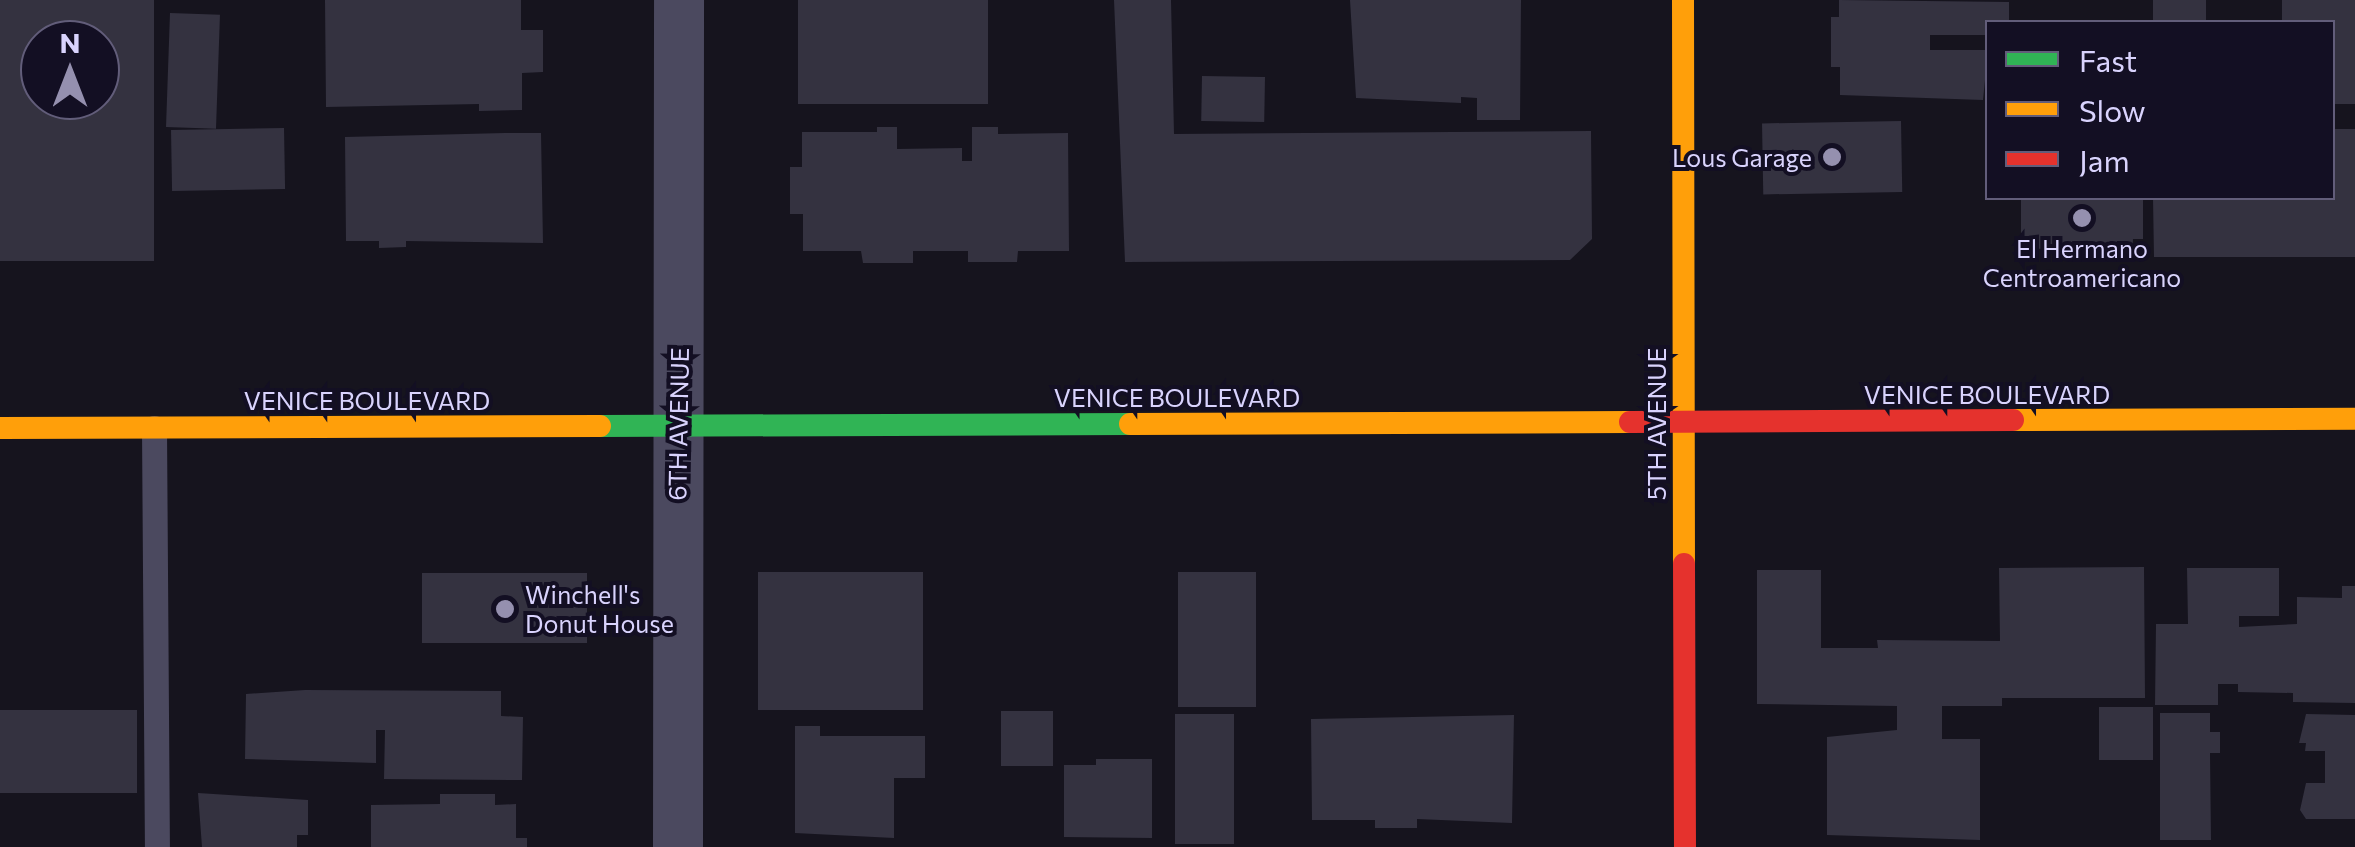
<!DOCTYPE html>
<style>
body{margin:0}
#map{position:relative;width:2355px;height:847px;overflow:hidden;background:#16141e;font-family:Commissioner,sans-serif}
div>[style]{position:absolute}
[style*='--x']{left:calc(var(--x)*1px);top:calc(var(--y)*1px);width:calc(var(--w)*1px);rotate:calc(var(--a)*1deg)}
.building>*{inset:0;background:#343240;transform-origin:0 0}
.lane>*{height:25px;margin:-12.5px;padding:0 12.5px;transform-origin:12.5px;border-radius:12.5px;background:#4b495f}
.street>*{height:50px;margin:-25px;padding:0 25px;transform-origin:25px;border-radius:25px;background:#4b495f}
.fast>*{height:22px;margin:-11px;padding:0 11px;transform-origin:11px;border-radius:11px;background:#30b455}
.slow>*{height:22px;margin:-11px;padding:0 11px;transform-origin:11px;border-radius:11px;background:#ff9f0a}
.jam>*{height:22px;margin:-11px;padding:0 11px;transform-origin:11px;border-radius:11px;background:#e5322d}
.dots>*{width:28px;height:28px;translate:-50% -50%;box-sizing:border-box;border:5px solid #130f23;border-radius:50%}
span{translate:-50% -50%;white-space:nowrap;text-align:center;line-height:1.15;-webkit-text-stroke:8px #130f23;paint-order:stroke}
.poi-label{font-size:25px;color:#d9d3fd}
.right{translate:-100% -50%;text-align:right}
.left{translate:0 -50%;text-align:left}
.street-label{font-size:25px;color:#d9d3fd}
.legend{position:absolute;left:1985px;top:20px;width:350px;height:180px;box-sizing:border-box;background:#130f23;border:2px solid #625d7a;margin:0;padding:12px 18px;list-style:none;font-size:30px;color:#d9d3fd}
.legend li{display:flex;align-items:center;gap:20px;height:50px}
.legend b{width:50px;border:2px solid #625d7a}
.north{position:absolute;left:20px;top:20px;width:100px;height:100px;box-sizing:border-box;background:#130f23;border:2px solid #625d7a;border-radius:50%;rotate:0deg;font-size:28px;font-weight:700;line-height:40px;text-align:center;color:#d9d3fd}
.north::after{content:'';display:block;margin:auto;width:35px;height:45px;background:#9590af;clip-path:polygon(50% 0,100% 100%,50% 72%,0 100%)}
</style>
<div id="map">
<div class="building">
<i style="clip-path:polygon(evenodd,0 0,154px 0,154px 261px,0 261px,0 0,40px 40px,100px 40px,100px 100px,40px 100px,40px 40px)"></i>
<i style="clip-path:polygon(325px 0,521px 0,521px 30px,543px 30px,543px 72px,522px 73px,522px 110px,479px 111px,479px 104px,326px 107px)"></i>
<i style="left:798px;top:0;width:190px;height:104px"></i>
<i style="clip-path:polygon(1114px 0,1171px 0,1174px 134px,1591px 131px,1592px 239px,1570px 260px,1125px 262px)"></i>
<i style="clip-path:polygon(1350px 0,1521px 0,1520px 120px,1477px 120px,1477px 98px,1461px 97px,1461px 103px,1356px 98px)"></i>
<i style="clip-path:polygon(1839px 0,2009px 2px,2009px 22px,1988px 22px,1988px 35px,1930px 35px,1930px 50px,1988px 50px,1983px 100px,1840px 95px,1840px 67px,1831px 67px,1831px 17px,1839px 17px)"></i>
<i style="left:2153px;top:0;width:53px;height:22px"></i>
<i style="clip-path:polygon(2282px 0,2355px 0,2355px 104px,2332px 104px,2332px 22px,2282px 22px)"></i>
<i style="left:170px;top:13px;width:50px;height:114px;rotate:2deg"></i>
<i style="left:1202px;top:76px;width:63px;height:45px;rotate:1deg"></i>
<i style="left:1901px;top:121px;width:71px;height:139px;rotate:89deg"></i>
<i style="clip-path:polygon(877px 127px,897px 127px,897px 149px,962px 148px,962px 161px,972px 161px,972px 127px,998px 127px,998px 134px,1068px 133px,1069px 251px,1018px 251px,1017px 262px,968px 262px,968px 251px,913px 251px,913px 263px,863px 263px,861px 251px,803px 251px,803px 214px,790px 214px,790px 167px,802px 167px,802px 132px,877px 132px)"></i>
<i style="left:284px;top:128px;width:61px;height:113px;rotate:89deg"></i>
<i style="clip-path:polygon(2332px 129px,2355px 129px,2355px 257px,2154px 257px,2153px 198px,2332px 198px)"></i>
<i style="clip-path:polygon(505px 133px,541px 133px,543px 243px,406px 241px,406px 247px,379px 248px,379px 241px,346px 241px,345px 137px)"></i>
<i style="clip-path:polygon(2021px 198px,2143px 198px,2143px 239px,2133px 239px,2132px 255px,2029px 248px,2029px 238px,2021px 238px)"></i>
<i style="clip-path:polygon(2144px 567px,2145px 698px,2002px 698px,2002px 706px,1942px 706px,1942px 739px,1980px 739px,1980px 840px,1827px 835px,1827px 737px,1897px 730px,1897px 706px,1757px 704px,1757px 570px,1821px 570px,1821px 648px,1878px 648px,1877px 640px,2000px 641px,1999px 568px)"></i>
<i style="clip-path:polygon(2187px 568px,2279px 568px,2279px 616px,2239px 616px,2239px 627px,2297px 624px,2297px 597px,2342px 598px,2342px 586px,2355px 586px,2355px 703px,2293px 702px,2293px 693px,2238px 692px,2238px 684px,2218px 684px,2218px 705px,2155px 705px,2156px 624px,2188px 624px)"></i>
<i style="left:923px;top:572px;width:138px;height:165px;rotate:90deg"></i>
<i style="left:1178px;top:572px;width:78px;height:135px"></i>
<i style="left:587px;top:573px;width:70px;height:165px;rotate:90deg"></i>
<i style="clip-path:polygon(305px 690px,501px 691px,501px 716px,523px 717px,522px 780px,384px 779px,385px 730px,376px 730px,376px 763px,245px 759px,246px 694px)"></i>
<i style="left:2099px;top:707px;width:54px;height:53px"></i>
<i style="left:0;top:710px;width:137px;height:83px"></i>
<i style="left:1001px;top:711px;width:52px;height:55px"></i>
<i style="clip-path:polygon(2160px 713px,2210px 713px,2210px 732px,2220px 732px,2220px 753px,2210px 753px,2211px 840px,2160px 840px)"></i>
<i style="left:1234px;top:714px;width:130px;height:59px;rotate:90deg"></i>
<i style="clip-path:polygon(2306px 714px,2355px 715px,2355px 819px,2306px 819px,2300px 810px,2306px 783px,2325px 783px,2325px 751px,2305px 751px,2306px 743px,2299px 743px)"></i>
<i style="clip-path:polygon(1514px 715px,1512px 823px,1417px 819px,1417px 828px,1375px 828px,1375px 820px,1312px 820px,1311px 719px)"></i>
<i style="clip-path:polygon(795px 726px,820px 726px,820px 736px,925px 736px,925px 778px,894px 778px,894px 838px,795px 833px)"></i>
<i style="clip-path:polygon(1096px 759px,1152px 759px,1152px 838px,1064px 837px,1064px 765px,1096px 765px)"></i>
<i style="clip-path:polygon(198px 793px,308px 800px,308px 835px,297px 835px,297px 847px,202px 847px)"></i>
<i style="clip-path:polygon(440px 794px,495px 794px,495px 805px,516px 804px,516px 838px,527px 838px,527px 847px,371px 847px,371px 805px,440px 804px)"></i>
</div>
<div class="lane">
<i style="--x:154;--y:428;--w:419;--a:89.6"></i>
</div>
<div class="street">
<i style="--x:678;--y:847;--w:847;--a:-89.93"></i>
</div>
<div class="fast">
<i style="--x:600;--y:426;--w:530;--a:-0.22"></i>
</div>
<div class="slow">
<i style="--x:1683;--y:0;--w:564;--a:89.9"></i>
<i style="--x:2013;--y:420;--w:342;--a:-0.2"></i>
<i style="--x:1130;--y:424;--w:500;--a:-0.23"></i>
<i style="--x:0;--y:428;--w:600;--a:-0.19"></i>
</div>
<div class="jam">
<i style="--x:1630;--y:422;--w:383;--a:-0.3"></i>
<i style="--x:1684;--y:564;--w:283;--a:89.8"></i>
</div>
<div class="dots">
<i style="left:1832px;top:157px;background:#9590af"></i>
<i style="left:2082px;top:218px;background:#9590af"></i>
<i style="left:505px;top:609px;background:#9590af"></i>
</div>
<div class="poi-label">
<span class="right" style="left:1812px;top:157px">Lous Garage</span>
<span style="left:2082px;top:263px">El Hermano<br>Centroamericano</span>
<span class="left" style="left:525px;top:609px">Winchell's<br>Donut House</span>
</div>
<div class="street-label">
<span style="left:1987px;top:394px">VENICE BOULEVARD</span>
<span style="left:1177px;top:397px">VENICE BOULEVARD</span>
<span style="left:367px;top:400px">VENICE BOULEVARD</span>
<span style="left:678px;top:424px;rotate:-89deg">6TH AVENUE</span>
<span style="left:1656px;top:424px;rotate:-90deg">5TH AVENUE</span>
</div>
<ul class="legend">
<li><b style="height:12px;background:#30b455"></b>Fast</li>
<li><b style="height:12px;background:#ff9f0a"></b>Slow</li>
<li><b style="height:12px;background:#e5322d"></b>Jam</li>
</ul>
<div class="north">N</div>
</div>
